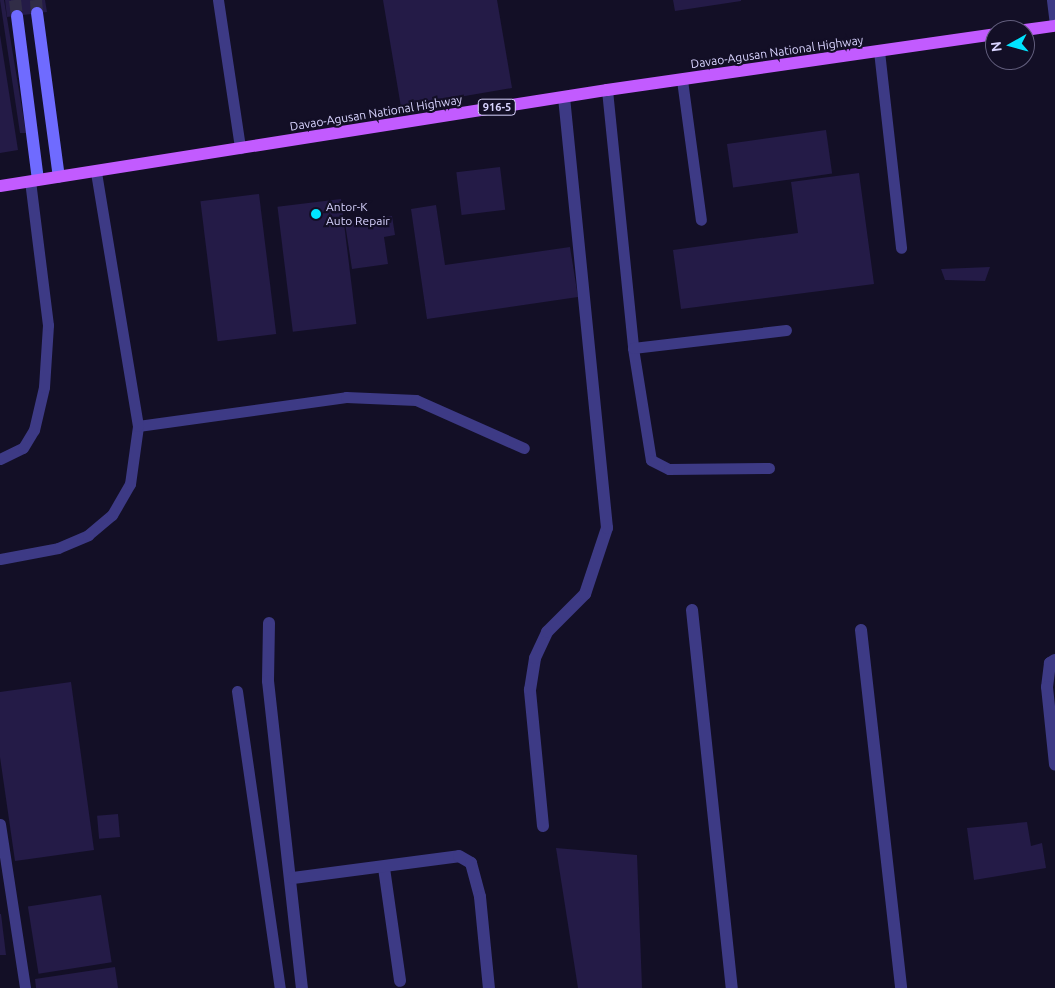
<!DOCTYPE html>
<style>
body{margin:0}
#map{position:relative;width:1055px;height:988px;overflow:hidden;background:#130f26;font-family:Ubuntu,sans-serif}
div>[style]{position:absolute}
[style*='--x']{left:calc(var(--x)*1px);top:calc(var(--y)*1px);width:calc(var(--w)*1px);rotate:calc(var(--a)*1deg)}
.building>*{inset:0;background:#241b47;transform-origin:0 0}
.secondary-tunnel>*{height:12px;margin-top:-6px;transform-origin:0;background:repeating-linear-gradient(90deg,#312d47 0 12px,transparent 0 18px)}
.service>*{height:11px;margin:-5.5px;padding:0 5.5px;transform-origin:5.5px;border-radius:5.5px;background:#3d3a85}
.minor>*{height:12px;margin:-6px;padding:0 6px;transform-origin:6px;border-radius:6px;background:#3d3a85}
.secondary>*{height:12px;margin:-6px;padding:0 6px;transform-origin:6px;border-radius:6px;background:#6f6bff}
.primary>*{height:12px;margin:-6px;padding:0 6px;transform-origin:6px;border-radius:6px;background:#c25bff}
.dots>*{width:14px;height:14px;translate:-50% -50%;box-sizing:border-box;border:2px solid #130f26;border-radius:50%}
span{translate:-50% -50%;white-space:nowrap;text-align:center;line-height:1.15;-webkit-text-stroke:4.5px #130f26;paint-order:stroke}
.shield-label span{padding:1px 4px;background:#130f26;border:1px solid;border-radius:4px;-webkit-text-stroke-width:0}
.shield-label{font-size:11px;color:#d9d4ff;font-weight:700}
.street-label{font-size:12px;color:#d9d4ff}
.poi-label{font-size:12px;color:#d9d4ff}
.left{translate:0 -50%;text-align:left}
.north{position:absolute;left:985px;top:20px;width:50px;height:50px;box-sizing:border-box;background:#130f26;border:1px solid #625e7d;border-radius:50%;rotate:263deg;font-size:14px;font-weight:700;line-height:20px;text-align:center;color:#d9d4ff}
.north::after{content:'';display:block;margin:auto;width:18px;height:22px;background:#00e5ff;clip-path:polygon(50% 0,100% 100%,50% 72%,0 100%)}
</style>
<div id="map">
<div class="building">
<i style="clip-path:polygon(0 0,4px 0,26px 133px,20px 133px)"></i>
<i style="clip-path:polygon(5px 0,45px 0,47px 12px,7px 17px)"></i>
<i style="clip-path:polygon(383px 0,497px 0,512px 88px,401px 107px)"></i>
<i style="clip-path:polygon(673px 0,741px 0,741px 1px,675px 11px)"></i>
<i style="clip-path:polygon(0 35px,18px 150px,0 153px)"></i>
<i style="left:826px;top:130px;width:44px;height:100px;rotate:82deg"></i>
<i style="left:500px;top:167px;width:43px;height:44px;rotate:83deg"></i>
<i style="clip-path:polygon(859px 173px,874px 284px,681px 309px,673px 250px,798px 233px,791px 182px)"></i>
<i style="left:259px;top:194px;width:141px;height:59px;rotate:83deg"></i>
<i style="left:341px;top:199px;width:126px;height:64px;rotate:83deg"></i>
<i style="clip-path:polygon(436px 205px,445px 265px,570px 247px,578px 297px,427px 319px,411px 209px)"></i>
<i style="clip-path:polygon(392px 216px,395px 235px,384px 237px,388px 264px,352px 269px,345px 223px)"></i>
<i style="clip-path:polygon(990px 267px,985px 281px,945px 280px,941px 269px)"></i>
<i style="clip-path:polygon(71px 682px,94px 850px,15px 861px,0 757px,0 692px)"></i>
<i style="left:118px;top:814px;width:23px;height:21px;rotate:85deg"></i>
<i style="clip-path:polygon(1027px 822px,1031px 846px,1042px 843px,1046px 868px,974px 880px,967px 828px)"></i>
<i style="clip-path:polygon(556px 848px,637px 855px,642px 988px,578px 988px)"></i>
<i style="left:101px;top:895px;width:68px;height:74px;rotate:81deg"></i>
<i style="clip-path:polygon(0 914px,1px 914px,6px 955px,0 955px)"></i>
<i style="clip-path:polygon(115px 967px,118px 988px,36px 988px,35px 979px)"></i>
</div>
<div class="secondary-tunnel">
<i style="--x:15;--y:0;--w:16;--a:83"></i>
<i style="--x:36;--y:0;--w:13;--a:86"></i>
</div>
<div class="service">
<i style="--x:218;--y:0;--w:150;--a:81.5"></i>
<i style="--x:1052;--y:0;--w:25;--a:83"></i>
<i style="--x:879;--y:51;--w:198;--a:83.6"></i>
<i style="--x:682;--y:80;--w:141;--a:82.3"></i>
<i style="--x:607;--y:90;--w:259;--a:84.2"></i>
<i style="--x:633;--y:348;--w:113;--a:80.9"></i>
<i style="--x:651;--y:460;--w:20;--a:27"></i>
<i style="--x:669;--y:469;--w:100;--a:-0.6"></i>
<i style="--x:633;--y:348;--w:154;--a:-6.7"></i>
<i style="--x:138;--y:426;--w:210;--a:-7.9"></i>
<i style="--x:346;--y:397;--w:70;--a:2.5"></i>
<i style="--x:416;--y:400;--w:118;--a:24"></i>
<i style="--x:0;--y:459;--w:25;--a:-26"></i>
<i style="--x:23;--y:448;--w:21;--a:-59"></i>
<i style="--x:34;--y:430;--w:44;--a:-76.9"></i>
<i style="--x:44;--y:387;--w:62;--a:-86.3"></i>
<i style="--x:48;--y:325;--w:145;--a:-97.1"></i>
<i style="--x:0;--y:559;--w:59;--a:-10.7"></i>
<i style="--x:58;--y:548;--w:33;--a:-23"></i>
<i style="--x:88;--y:535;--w:31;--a:-40"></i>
<i style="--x:112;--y:515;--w:36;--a:-60"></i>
<i style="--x:130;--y:484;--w:59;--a:-82.1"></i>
<i style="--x:138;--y:426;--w:258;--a:-99.4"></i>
<i style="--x:237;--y:691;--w:300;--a:81.8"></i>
<i style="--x:0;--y:824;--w:166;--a:81.3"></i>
</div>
<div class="minor">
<i style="--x:692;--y:610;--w:380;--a:84"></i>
<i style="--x:269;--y:623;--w:58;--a:91"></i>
<i style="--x:268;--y:681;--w:309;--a:83.7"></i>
<i style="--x:861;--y:630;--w:360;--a:83.6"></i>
<i style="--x:1055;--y:660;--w:6;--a:149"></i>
<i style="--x:1050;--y:663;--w:24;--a:97"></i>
<i style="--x:1047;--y:687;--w:78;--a:84.1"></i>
<i style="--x:543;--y:826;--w:137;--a:-95.5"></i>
<i style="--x:530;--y:690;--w:32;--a:-81"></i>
<i style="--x:535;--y:658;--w:29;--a:-65"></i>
<i style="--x:547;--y:632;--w:54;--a:-45"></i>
<i style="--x:585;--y:594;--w:70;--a:-71.6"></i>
<i style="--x:607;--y:528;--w:433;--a:-95.7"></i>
<i style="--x:384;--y:868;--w:114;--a:81.9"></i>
<i style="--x:293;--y:878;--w:167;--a:-7.5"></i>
<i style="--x:459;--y:856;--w:14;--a:30"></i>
<i style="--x:471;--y:863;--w:35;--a:75"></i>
<i style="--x:480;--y:897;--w:91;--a:84.4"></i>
</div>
<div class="secondary">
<i style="--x:37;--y:13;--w:165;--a:82.4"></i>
<i style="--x:17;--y:16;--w:165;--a:82.7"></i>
</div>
<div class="primary">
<i style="--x:1025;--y:30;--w:30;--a:-8"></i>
<i style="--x:0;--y:186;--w:615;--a:-8.99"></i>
<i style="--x:607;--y:90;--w:392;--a:-8.2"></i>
</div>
<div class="dots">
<i style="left:316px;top:214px;background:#00e5ff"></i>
</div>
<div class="shield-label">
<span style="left:497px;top:107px">916-5</span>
</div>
<div class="street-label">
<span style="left:777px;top:52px;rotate:-8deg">Davao-Agusan National Highway</span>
<span style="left:376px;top:113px;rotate:-9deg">Davao-Agusan National Highway</span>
</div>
<div class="poi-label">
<span class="left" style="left:326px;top:214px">Antor-K<br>Auto Repair</span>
</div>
<div class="north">N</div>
</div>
